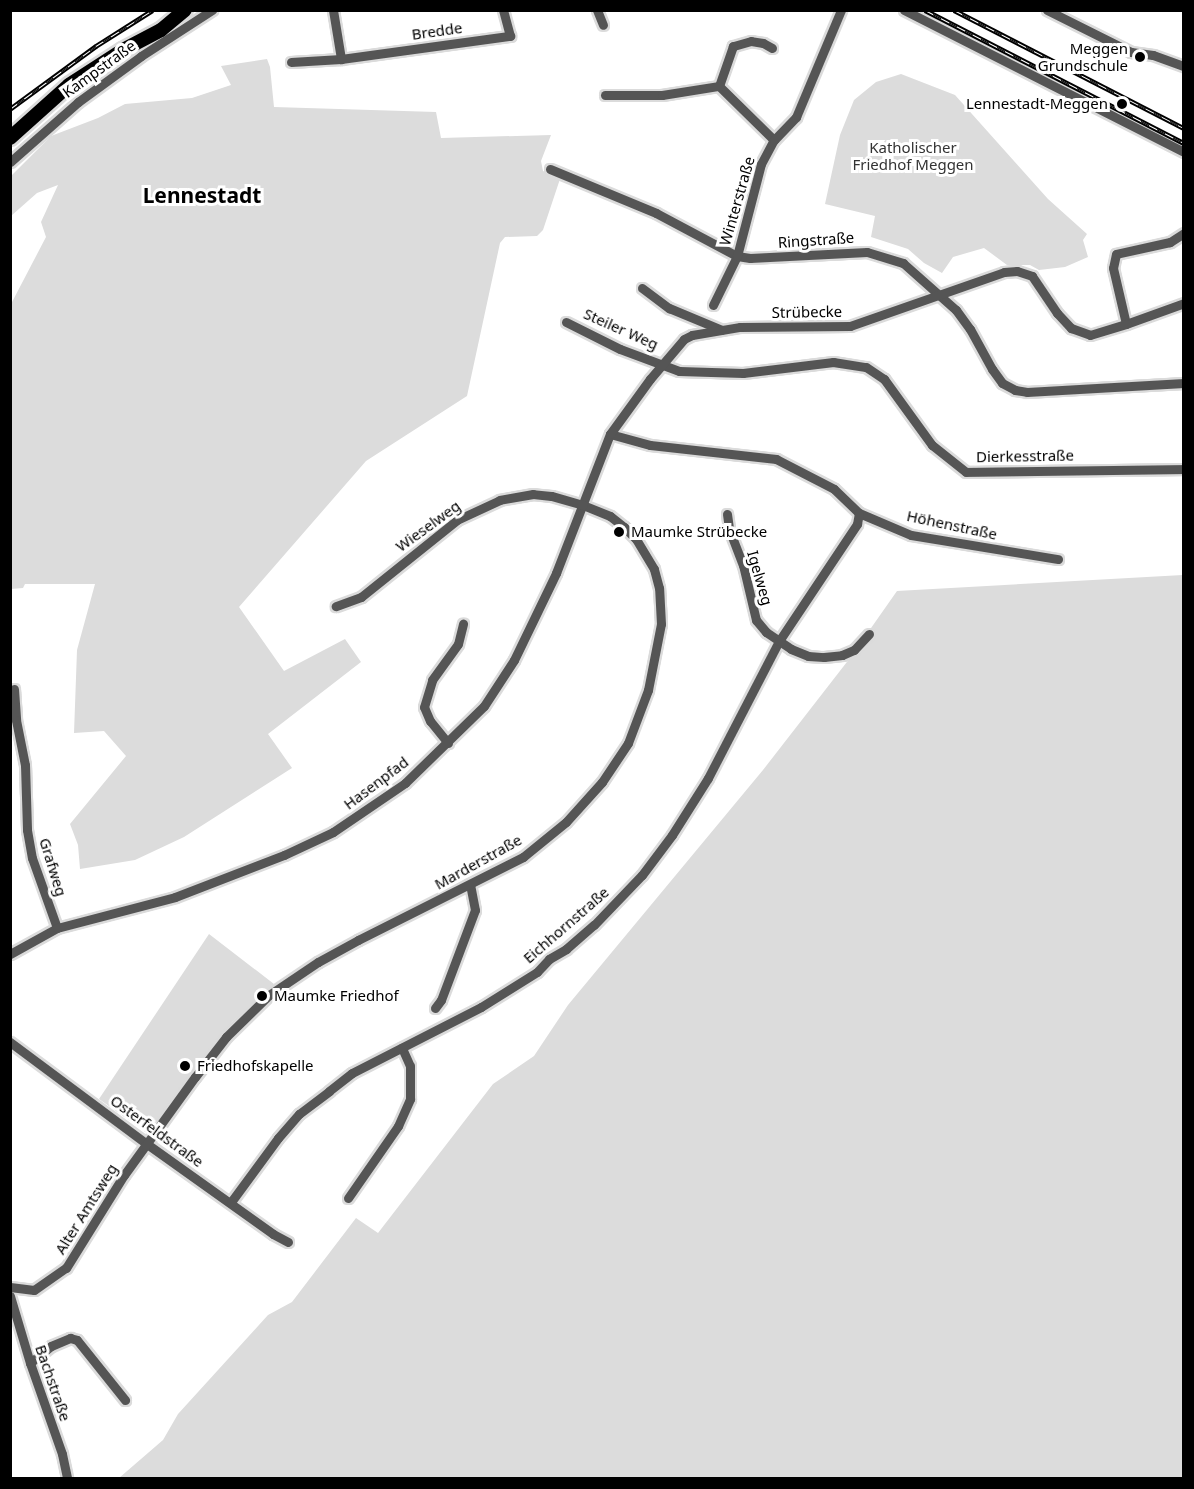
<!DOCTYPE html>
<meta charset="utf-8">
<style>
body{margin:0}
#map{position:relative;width:1194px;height:1489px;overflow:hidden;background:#fff;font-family:"Noto Sans",sans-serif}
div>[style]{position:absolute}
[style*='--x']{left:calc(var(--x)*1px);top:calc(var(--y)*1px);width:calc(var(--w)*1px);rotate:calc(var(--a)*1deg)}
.green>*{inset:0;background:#dcdcdc}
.roads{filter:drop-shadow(2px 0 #dbdbdb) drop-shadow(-2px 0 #dbdbdb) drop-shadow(0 2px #dbdbdb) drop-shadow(0 -2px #dbdbdb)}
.street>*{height:9px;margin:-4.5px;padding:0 4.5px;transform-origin:4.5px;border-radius:4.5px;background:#555}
.primary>*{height:14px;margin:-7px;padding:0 7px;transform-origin:7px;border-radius:7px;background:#000}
.rail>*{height:5px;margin-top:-2.5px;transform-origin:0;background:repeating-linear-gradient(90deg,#fff 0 9px,#000 0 18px);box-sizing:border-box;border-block:2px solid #000}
.dots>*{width:16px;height:16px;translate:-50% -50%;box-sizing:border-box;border:3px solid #fff;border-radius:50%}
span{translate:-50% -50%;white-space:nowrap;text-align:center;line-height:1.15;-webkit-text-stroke:6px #fff;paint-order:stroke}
.street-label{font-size:15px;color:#000}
.poi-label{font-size:15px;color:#000}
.right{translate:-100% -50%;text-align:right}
.left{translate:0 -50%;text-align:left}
.park-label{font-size:15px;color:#333}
.district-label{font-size:21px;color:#000;font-weight:700}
.frame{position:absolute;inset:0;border:12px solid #000;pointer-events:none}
</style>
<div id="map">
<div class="green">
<i style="clip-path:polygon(267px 59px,270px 67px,274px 107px,436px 112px,441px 138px,551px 135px,541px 161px,543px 171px,560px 179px,543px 230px,537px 236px,505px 237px,500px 243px,467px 396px,366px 461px,239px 607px,284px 671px,345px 639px,361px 662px,268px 734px,292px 768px,184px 837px,135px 860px,80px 869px,78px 845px,70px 824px,126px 756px,104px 731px,74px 733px,77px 650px,95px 584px,25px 584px,23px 588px,11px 589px,11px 304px,46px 237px,41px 222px,58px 185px,37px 193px,11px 216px,11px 176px,51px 136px,98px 118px,125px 104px,192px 98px,231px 85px,221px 66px)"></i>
<i style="clip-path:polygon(901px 74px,955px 95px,1048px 199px,1087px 234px,1083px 240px,1088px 257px,1065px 267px,1039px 270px,1030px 265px,1007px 265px,984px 248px,953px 257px,942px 273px,924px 263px,908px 249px,871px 237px,875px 216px,825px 204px,840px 135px,854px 100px,876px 82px)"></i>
<i style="clip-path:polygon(1183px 575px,1183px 1478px,119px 1478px,163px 1440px,178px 1414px,268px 1315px,292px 1302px,356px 1218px,378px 1233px,493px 1084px,534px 1056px,568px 1005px,763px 770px,850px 658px,897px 591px)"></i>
<i style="clip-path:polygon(209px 934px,274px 984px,232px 1022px,148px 1134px,99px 1099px)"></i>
</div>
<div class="roads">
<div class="street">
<i style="--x:333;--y:10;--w:50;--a:80.7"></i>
<i style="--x:597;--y:10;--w:16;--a:68"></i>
<i style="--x:904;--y:10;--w:314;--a:26.9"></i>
<i style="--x:1047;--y:10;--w:94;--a:26.6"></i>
<i style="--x:1131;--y:52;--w:22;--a:8"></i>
<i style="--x:1153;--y:55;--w:33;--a:20"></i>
<i style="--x:772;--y:48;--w:10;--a:-151"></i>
<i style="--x:763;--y:43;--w:12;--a:-171"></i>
<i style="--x:751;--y:41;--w:19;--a:164"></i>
<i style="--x:733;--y:46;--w:42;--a:109.3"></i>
<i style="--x:719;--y:86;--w:77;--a:44.5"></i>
<i style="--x:291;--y:62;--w:50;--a:-3.4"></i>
<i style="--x:341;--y:59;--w:171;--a:-7.8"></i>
<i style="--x:510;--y:36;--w:27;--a:-105"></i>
<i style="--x:605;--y:95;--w:57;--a:0"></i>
<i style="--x:662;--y:95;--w:58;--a:-9"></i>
<i style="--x:10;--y:162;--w:91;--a:-41.4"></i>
<i style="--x:78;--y:102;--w:78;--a:-36.1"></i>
<i style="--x:141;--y:56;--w:85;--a:-32.9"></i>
<i style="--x:550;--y:169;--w:115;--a:22.5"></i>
<i style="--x:656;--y:213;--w:92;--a:28"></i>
<i style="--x:737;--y:256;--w:13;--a:9"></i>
<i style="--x:750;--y:258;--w:117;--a:-2.9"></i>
<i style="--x:867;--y:252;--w:38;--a:17"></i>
<i style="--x:903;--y:263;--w:71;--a:41.6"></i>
<i style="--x:956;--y:310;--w:24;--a:54"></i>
<i style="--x:970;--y:329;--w:46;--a:61.2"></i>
<i style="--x:992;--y:369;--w:17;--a:54"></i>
<i style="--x:1002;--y:383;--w:15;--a:28"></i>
<i style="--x:1015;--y:390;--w:12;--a:9"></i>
<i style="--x:1027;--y:392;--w:157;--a:-3.3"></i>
<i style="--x:1184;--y:233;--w:17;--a:147"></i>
<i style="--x:1170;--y:242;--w:55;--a:167.5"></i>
<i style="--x:1116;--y:254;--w:14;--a:102"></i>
<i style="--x:1113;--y:268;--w:57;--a:76.9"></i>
<i style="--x:1126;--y:324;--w:62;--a:-19.9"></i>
<i style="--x:642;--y:288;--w:34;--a:37"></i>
<i style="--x:669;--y:308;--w:57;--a:22.5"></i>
<i style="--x:713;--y:305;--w:55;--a:-63.9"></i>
<i style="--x:737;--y:256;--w:95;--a:-75.4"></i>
<i style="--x:761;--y:164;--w:27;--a:-62"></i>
<i style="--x:774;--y:140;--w:32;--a:-46"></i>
<i style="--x:796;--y:117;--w:116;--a:-67.2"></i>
<i style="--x:566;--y:322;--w:60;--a:26.6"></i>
<i style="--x:620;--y:349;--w:63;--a:20.4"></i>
<i style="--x:679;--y:371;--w:64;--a:1.8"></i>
<i style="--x:743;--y:373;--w:91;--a:-7"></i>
<i style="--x:833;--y:362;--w:33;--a:9"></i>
<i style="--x:866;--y:367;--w:22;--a:34"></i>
<i style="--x:884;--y:379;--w:82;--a:54"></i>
<i style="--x:932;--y:445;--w:43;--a:38.5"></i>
<i style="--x:966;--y:472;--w:218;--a:-0.8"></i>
<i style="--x:610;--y:434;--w:41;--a:15.4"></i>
<i style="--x:650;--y:445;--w:127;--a:6.3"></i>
<i style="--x:776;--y:459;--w:65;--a:27.3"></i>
<i style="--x:834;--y:489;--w:35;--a:44"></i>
<i style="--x:859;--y:513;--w:56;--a:22.9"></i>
<i style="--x:911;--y:535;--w:149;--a:9.3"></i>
<i style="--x:727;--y:514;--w:15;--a:82"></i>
<i style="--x:729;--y:529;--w:39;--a:69"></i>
<i style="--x:743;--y:565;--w:57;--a:76.7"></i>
<i style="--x:756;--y:620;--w:16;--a:50"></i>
<i style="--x:766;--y:632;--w:30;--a:34"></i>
<i style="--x:791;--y:649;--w:18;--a:22"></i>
<i style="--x:808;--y:656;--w:16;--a:4"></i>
<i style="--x:824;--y:657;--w:18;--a:-6"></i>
<i style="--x:842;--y:655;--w:13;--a:-23"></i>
<i style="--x:854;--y:650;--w:22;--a:-47"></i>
<i style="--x:14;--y:689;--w:31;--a:86"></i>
<i style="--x:16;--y:720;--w:46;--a:78.7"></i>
<i style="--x:25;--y:765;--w:65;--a:88.2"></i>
<i style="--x:27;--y:830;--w:28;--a:80"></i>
<i style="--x:32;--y:858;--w:74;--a:70.3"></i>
<i style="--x:448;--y:743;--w:28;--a:-129"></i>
<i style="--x:430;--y:721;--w:15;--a:-113"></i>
<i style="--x:424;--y:707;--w:28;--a:-73"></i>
<i style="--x:432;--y:680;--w:44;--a:-54.2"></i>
<i style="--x:458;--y:644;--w:21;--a:-76"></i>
<i style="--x:10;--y:954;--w:54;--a:-29"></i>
<i style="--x:57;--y:928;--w:122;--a:-14.7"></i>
<i style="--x:175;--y:897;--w:117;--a:-21.1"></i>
<i style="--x:284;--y:855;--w:54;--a:-25.1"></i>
<i style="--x:333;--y:832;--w:87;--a:-34.2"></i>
<i style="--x:405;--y:783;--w:110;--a:-44.3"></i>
<i style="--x:484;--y:706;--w:55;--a:-56.9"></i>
<i style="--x:514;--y:660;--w:97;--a:-64.2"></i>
<i style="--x:556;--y:573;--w:149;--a:-68.8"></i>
<i style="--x:610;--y:434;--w:68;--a:-54"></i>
<i style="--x:650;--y:379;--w:52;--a:-49.6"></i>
<i style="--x:684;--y:339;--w:9;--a:-27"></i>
<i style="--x:692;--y:335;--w:49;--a:-9.5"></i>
<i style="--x:740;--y:327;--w:110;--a:-0.5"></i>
<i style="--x:850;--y:326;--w:163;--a:-19.3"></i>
<i style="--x:1004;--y:272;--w:13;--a:-4"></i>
<i style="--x:1017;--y:271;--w:16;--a:18"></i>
<i style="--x:1032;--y:276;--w:45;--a:56"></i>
<i style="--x:1057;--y:313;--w:21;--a:47"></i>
<i style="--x:1071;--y:328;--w:20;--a:20"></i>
<i style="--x:1090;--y:335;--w:38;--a:-17"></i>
<i style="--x:435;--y:1008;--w:10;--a:-53"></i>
<i style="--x:441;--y:1000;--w:96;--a:-69.3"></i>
<i style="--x:475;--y:910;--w:25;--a:-101"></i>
<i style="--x:10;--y:1042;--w:171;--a:36.7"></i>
<i style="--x:147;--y:1144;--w:155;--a:35.5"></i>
<i style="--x:273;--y:1234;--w:17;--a:28"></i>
<i style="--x:348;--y:1198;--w:88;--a:-55.2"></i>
<i style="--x:398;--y:1126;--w:30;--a:-66"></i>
<i style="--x:410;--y:1099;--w:33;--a:-90"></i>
<i style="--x:410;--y:1066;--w:20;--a:-114"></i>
<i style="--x:231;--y:1202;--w:79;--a:-53.7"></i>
<i style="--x:278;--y:1138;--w:32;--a:-49"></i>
<i style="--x:299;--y:1114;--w:38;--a:-37"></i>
<i style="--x:329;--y:1091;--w:29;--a:-38"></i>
<i style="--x:352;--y:1073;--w:145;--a:-27.1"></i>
<i style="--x:481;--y:1007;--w:66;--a:-32"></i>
<i style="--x:537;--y:972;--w:18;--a:-47"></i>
<i style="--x:549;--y:959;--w:20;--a:-30"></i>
<i style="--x:566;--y:949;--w:37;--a:-41"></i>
<i style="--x:594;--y:925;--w:69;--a:-46.2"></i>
<i style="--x:642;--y:875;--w:50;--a:-53.1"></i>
<i style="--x:672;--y:835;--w:67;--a:-57.7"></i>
<i style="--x:708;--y:778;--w:154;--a:-62.6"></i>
<i style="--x:779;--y:641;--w:141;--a:-56.3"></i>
<i style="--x:857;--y:524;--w:11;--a:-80"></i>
<i style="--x:10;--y:1287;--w:24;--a:7"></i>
<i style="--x:34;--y:1290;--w:39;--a:-35"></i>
<i style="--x:66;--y:1268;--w:110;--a:-58.1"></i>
<i style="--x:124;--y:1175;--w:121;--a:-54.1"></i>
<i style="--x:195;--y:1077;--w:51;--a:-52.2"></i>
<i style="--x:226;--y:1037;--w:60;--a:-44.3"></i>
<i style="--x:269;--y:995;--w:59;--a:-34"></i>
<i style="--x:318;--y:962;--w:46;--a:-28.8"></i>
<i style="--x:358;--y:940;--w:185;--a:-26.7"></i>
<i style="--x:523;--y:857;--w:55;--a:-39.1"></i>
<i style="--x:566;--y:822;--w:54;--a:-48"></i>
<i style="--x:602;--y:782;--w:47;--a:-56.3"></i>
<i style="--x:628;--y:743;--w:57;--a:-69.3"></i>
<i style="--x:648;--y:690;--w:67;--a:-78.9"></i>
<i style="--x:661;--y:624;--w:36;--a:-93"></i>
<i style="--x:659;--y:588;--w:20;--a:-105"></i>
<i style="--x:654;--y:569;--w:35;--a:-121"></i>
<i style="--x:636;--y:539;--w:17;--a:-135"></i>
<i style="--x:624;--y:527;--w:18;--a:-142"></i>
<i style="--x:610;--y:516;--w:29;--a:-158"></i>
<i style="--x:583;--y:505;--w:33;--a:-164"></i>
<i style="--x:551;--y:496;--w:18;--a:-174"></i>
<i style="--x:533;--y:494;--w:34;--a:170"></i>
<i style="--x:500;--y:500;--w:47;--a:155.1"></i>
<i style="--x:457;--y:520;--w:123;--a:141.3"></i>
<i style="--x:361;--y:597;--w:27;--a:160"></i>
<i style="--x:10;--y:1296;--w:70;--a:73.4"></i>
<i style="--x:30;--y:1363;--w:96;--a:70.6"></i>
<i style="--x:62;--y:1454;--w:25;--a:78"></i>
<i style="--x:30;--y:1363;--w:27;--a:-39"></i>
<i style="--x:51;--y:1346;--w:21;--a:-23"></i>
<i style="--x:70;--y:1338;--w:7;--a:16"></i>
<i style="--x:77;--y:1340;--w:77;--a:51.3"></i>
</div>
<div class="primary">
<i style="--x:10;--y:138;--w:79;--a:-41.9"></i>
<i style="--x:69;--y:85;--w:64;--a:-32.9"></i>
<i style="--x:123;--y:50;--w:43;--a:-27.8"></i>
<i style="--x:161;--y:30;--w:31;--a:-40"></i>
</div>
</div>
<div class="rail">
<i style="--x:925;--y:10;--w:291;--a:27.2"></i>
<i style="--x:954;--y:10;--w:259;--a:27.2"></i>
<i style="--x:10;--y:109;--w:107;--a:-36.2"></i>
<i style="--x:96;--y:46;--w:67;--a:-32.3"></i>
</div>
<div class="dots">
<i style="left:1140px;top:57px;background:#000"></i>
<i style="left:1122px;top:104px;background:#000"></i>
<i style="left:619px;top:532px;background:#000"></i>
<i style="left:262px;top:996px;background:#000"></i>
<i style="left:185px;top:1066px;background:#000"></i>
</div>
<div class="street-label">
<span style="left:437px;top:31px;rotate:-8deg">Bredde</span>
<span style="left:99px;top:69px;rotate:-36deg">Kampstraße</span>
<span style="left:737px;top:201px;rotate:-74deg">Winterstraße</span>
<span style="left:816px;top:240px;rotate:-4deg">Ringstraße</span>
<span style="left:807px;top:312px;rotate:-1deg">Strübecke</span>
<span style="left:621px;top:329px;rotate:24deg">Steiler Weg</span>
<span style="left:1025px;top:456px;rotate:-1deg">Dierkesstraße</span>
<span style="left:952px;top:525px;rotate:12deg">Höhenstraße</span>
<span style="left:428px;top:526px;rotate:-36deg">Wieselweg</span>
<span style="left:760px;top:578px;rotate:74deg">Igelweg</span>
<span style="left:376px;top:783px;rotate:-37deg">Hasenpfad</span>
<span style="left:478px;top:862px;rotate:-29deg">Marderstraße</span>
<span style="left:53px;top:867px;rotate:73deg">Grafweg</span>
<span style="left:566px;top:925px;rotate:-41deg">Eichhornstraße</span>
<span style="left:157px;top:1131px;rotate:36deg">Osterfeldstraße</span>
<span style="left:86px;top:1209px;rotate:-58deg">Alter Amtsweg</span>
<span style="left:53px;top:1383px;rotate:71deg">Bachstraße</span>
</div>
<div class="poi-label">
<span class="right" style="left:1128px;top:57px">Meggen<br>Grundschule</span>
<span class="right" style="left:1108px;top:104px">Lennestadt-Meggen</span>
<span class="left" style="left:631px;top:532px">Maumke Strübecke</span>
<span class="left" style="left:274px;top:996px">Maumke Friedhof</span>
<span class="left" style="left:197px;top:1066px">Friedhofskapelle</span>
</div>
<div class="park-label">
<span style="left:913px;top:156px">Katholischer<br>Friedhof Meggen</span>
</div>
<div class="district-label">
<span style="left:202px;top:195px">Lennestadt</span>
</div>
<div class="frame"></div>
</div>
